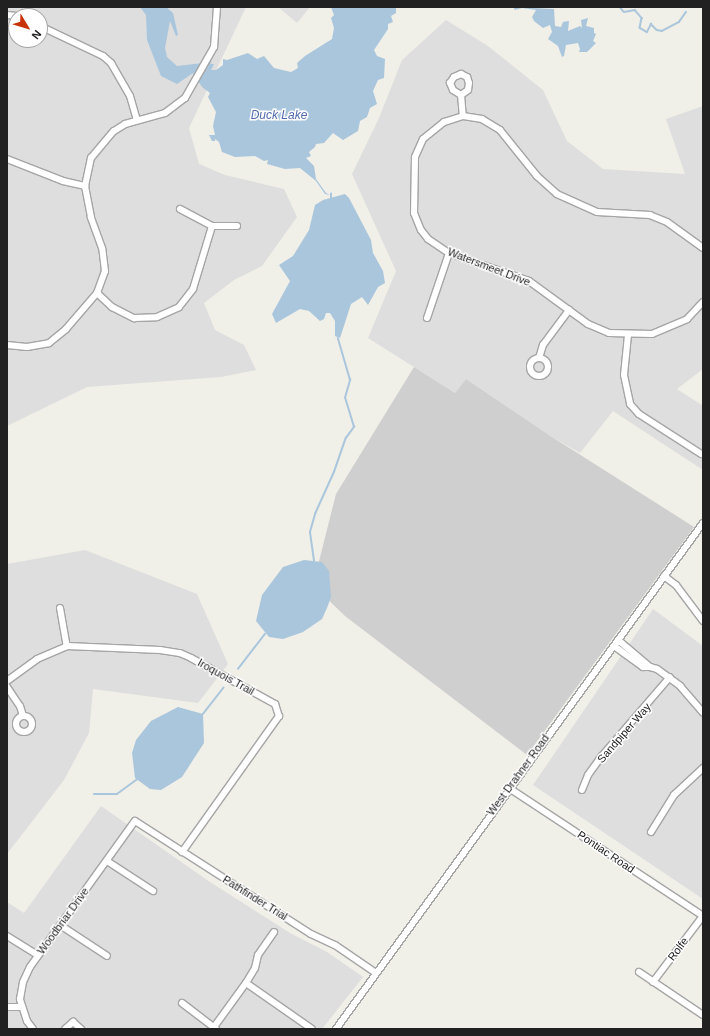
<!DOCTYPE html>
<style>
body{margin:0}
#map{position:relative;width:710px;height:1036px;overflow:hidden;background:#f0efe8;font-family:Helvetica,sans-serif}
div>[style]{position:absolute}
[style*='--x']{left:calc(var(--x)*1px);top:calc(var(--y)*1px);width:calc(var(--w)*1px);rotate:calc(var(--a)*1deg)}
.residential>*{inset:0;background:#dedede}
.religious>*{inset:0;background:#cfcfcf}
.water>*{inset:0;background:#aac6dc}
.stream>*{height:1.5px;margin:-0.75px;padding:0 0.75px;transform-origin:0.75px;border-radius:0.75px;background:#aac6dc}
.roads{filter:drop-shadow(1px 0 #a5a5a5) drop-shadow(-1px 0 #a5a5a5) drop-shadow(0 1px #a5a5a5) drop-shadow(0 -1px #a5a5a5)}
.minor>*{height:6px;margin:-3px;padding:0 3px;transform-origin:3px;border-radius:3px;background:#fff}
.minor>.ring{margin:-3px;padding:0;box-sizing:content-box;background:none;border:6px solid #fff;border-radius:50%}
span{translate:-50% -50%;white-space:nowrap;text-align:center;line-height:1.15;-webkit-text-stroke:3px #fff;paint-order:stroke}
.street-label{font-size:11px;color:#212121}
.water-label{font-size:12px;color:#506aad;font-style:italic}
.frame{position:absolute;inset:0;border:8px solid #212121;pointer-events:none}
.north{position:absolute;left:8px;top:8px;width:40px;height:40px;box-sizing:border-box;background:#fff;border:1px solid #a6a6a6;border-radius:50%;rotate:128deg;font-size:11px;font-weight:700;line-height:16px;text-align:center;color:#212121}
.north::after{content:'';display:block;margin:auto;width:14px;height:18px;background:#c83309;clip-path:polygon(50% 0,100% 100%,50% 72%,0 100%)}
</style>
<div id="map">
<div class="residential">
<i style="clip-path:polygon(evenodd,7px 7px,246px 7px,189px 128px,199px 164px,225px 175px,284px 189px,297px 217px,262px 266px,234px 280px,204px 303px,215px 330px,244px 345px,256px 370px,221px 377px,87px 387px,7px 426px,7px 7px,16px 16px,40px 16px,40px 40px,16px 40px,16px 16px)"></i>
<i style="clip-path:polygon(278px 7px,310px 7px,297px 23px)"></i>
<i style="clip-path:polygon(446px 20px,488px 46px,543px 90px,567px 141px,603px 169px,685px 174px,666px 119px,703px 106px,703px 369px,677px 389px,703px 406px,703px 470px,613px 411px,580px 453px,549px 435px,466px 379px,455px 393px,368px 338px,396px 271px,352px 174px,379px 118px,402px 60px)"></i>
<i style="clip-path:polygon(85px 550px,197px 594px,228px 664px,198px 703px,93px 689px,89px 733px,64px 780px,7px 854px,7px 564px)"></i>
<i style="clip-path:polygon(653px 609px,703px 646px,703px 899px,533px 785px)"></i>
<i style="clip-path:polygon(101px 806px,210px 882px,290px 933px,327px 952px,363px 977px,322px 1029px,7px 1029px,7px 902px,24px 913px)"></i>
</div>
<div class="religious">
<i style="clip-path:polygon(414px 367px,455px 393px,466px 379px,549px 435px,694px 527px,527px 755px,345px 616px,313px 585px,336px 494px)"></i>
</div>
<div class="water">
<i style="clip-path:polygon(140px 7px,166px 7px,173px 13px,178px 35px,176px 36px,170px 21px,165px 48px,167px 57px,177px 66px,212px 62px,210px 64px,214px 64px,211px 70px,216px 70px,223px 65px,223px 59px,227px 60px,248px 53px,257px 59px,264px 56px,274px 68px,291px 72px,298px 68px,297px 63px,305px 56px,332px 39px,334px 28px,331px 18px,334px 15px,331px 7px,396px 7px,396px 13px,391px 16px,393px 22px,388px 24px,388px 29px,374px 50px,377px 56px,385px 59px,384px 78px,378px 80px,373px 91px,377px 104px,370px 108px,367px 117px,360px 121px,358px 131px,343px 140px,333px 133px,324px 143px,316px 144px,315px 147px,309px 152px,311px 156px,306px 158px,314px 166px,316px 179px,326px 193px,330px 195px,325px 194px,316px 181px,300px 168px,285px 169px,267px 164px,268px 160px,264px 161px,255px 156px,235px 157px,222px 152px,219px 142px,215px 139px,215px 141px,212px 141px,209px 135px,215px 135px,213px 126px,216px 112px,208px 97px,210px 93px,202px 87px,193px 73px,177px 84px,161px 76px,147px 40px,146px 15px)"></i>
<i style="clip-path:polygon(513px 7px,554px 9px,555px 26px,561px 27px,563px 22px,569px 21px,568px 31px,580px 26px,582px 28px,581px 20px,588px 18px,586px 26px,594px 28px,594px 33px,596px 34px,593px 41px,596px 43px,587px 52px,579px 52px,580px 49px,578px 43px,566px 45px,564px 56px,562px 57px,558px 46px,548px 39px,552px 32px,550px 25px,543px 28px,534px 21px,532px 17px,536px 10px,522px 8px,515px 10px)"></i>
<i style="clip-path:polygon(345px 194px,349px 198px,371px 240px,373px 253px,383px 271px,385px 283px,378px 287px,368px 305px,362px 297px,351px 304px,340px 338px,335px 336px,335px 321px,330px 313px,326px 313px,324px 319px,320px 321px,309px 311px,300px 309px,276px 323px,272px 314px,290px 281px,279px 265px,293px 256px,309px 230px,315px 205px,323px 200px)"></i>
<i style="clip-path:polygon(304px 560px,322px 562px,329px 571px,331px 597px,327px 608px,322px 619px,303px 632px,283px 639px,269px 637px,256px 621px,262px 595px,283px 567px)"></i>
<i style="clip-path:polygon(178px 707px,203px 714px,204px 743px,182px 777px,161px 790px,150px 789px,135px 778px,132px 753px,136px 740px,151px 721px)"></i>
</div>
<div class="stream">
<i style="--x:620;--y:7;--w:6;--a:51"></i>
<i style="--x:624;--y:12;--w:11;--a:-10"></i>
<i style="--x:635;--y:10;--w:11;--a:49"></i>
<i style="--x:642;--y:18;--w:10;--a:101"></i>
<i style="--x:640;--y:28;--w:8;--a:30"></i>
<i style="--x:647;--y:32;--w:9;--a:-63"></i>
<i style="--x:651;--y:24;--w:8;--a:45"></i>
<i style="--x:657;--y:30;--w:5;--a:11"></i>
<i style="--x:662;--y:31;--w:19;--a:-28"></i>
<i style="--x:679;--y:22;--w:12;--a:-55"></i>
<i style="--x:331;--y:198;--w:4;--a:-90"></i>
<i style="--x:314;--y:561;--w:29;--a:-98"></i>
<i style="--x:310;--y:532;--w:19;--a:-74"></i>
<i style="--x:315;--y:514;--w:46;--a:-65.7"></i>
<i style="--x:334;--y:472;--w:36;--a:-71"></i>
<i style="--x:346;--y:438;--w:14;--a:-54"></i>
<i style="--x:354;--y:427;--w:30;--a:-107"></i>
<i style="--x:345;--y:398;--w:19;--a:-74"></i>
<i style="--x:350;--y:380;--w:43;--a:-106.3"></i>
<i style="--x:238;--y:669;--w:44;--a:-52.4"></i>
<i style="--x:203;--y:714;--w:33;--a:-52"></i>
<i style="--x:94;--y:794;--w:23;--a:0"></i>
<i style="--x:117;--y:794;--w:24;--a:-36"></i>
</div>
<div class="roads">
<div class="minor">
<i style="--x:7;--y:15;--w:10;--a:6"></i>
<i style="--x:40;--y:26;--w:70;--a:25.5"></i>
<i style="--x:103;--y:56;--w:11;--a:41"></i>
<i style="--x:111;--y:63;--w:38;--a:60"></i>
<i style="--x:130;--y:96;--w:25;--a:74"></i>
<i style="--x:461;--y:95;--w:9;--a:-148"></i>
<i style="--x:453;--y:90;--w:8;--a:-113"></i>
<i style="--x:450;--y:83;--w:7;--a:-56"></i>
<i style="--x:454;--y:77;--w:8;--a:-23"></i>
<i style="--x:461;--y:74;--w:7;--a:27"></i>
<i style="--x:467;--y:77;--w:6;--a:72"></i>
<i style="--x:469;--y:83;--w:7;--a:98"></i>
<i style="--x:468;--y:90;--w:9;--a:144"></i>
<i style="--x:461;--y:95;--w:21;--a:85"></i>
<i style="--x:7;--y:159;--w:60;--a:21.4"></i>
<i style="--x:63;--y:181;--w:23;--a:13"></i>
<i style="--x:180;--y:209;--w:36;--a:28"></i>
<i style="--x:212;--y:226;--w:25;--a:0"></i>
<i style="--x:703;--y:248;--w:44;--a:-144.2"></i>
<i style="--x:667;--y:222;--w:18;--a:-158"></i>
<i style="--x:650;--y:215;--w:53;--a:-176.8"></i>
<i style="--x:597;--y:212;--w:44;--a:-155.8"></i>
<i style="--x:557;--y:194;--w:27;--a:-138"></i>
<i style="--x:537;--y:176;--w:59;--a:-128.8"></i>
<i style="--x:500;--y:130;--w:21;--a:-149"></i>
<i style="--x:482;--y:119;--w:19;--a:-171"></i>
<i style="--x:463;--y:116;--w:20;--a:162"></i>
<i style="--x:444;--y:122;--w:27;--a:141"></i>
<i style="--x:423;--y:139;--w:20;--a:114"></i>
<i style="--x:415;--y:157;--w:56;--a:91"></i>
<i style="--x:414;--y:213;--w:18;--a:68"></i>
<i style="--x:421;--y:230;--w:11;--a:52"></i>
<i style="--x:428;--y:239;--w:25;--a:34"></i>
<i style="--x:449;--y:253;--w:85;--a:19.3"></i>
<i style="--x:529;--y:281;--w:73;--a:36.1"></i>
<i style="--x:588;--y:324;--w:23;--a:23"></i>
<i style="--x:609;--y:333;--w:43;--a:1.3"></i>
<i style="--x:652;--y:334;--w:38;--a:-23"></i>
<i style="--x:687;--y:319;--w:23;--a:-47"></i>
<i style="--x:97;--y:293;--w:21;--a:43"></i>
<i style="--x:112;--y:307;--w:25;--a:27"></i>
<i style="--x:134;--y:318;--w:23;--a:-2"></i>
<i style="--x:157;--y:317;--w:24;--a:-24"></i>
<i style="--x:179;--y:307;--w:23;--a:-52"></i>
<i style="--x:193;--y:289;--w:66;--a:-73.2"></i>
<i style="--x:427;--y:318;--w:69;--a:-71.3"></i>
<i style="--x:628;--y:335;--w:40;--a:95.7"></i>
<i style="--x:624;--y:375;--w:30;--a:78"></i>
<i style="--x:630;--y:404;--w:13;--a:48"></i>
<i style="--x:639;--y:414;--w:74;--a:32.8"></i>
<i style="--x:7;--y:345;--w:20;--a:6"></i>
<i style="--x:27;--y:347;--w:22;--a:-10"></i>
<i style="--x:49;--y:343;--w:22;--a:-39"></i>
<i style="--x:66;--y:329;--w:48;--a:-49.3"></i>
<i style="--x:97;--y:293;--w:23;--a:-70"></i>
<i style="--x:105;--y:271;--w:23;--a:-97"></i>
<i style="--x:102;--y:248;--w:33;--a:-110"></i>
<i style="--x:91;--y:217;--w:32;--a:-101"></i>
<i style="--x:85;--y:186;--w:29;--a:-78"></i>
<i style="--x:91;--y:158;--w:35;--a:-50"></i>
<i style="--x:114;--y:131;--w:13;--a:-32"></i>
<i style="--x:125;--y:124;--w:41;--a:-15.4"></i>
<i style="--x:165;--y:113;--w:25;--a:-37"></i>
<i style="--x:185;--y:98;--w:59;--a:-60.4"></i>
<i style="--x:214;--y:47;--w:40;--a:-85.7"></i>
<i class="ring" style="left:530px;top:358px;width:12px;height:12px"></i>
<i style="--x:539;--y:358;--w:14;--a:-73"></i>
<i style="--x:543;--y:345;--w:44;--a:-53.4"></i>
<i style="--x:664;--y:576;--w:15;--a:37"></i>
<i style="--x:676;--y:585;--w:45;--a:53.1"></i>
<i style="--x:60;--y:608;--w:39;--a:80"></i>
<i style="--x:614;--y:646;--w:36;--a:36"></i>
<i style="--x:643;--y:667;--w:7;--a:0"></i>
<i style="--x:650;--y:667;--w:42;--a:-139.8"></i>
<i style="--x:650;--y:667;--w:7;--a:16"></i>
<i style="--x:657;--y:669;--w:29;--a:36"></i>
<i style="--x:680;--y:686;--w:35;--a:49"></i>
<i style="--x:7;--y:681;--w:37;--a:-36"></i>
<i style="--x:37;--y:659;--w:33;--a:-23"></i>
<i style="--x:67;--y:646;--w:93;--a:2.5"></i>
<i style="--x:160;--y:650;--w:20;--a:9"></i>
<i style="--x:180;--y:653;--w:12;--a:24"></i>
<i style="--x:191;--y:658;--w:96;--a:28.7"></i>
<i style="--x:275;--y:704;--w:13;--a:72"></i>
<i style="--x:279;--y:716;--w:167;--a:125.5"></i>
<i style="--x:7;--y:687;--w:23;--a:56"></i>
<i style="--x:20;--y:706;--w:10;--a:73"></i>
<i class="ring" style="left:16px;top:716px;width:10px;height:10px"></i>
<i style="--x:509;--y:788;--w:232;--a:33.4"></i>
<i style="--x:582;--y:790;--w:16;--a:-68"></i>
<i style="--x:588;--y:775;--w:24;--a:-54"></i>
<i style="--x:602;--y:756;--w:104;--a:-49.3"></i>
<i style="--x:651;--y:832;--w:44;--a:-58.1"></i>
<i style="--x:674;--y:795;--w:40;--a:-43"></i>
<i style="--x:107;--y:861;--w:55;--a:33.1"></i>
<i style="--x:60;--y:925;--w:56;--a:33.4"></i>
<i style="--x:7;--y:936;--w:36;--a:32"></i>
<i style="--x:639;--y:972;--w:77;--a:33.9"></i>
<i style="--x:653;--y:982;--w:83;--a:-52.9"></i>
<i style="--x:246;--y:983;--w:80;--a:34.9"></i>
<i style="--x:182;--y:1003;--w:43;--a:37.4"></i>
<i style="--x:7;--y:1007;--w:15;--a:0"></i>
<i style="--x:214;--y:1027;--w:54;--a:-54"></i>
<i style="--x:246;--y:983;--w:17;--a:-59"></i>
<i style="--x:255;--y:968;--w:13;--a:-77"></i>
<i style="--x:258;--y:955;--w:28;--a:-55"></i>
<i style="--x:33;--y:1029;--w:10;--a:-127"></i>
<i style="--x:27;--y:1021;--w:23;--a:-108"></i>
<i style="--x:20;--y:999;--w:17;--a:-80"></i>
<i style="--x:23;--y:982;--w:17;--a:-65"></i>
<i style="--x:30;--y:967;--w:180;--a:-54.3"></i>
<i style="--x:135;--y:821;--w:209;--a:32.7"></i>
<i style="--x:311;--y:934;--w:26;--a:25"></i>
<i style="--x:335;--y:945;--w:50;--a:34.3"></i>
<i style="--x:65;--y:1029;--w:11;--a:-41"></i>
<i style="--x:73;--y:1022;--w:11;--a:41"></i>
<i style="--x:336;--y:1029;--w:625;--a:-54.05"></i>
</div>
</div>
<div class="street-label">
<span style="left:489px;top:267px;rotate:21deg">Watersmeet Drive</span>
<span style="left:226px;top:677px;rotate:29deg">Iroquois Trail</span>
<span style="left:624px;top:733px;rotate:-49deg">Sandpiper Way</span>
<span style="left:518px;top:775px;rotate:-54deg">West Drahner Road</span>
<span style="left:606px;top:852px;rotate:34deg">Pontiac Road</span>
<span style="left:255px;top:898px;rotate:32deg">Pathfinder Trial</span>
<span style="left:63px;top:921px;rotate:-54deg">Woodbriar Drive</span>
<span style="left:678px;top:949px;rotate:-53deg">Rolfe</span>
</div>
<div class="water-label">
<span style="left:279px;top:116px">Duck Lake</span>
</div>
<div class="frame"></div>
<div class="north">N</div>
</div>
